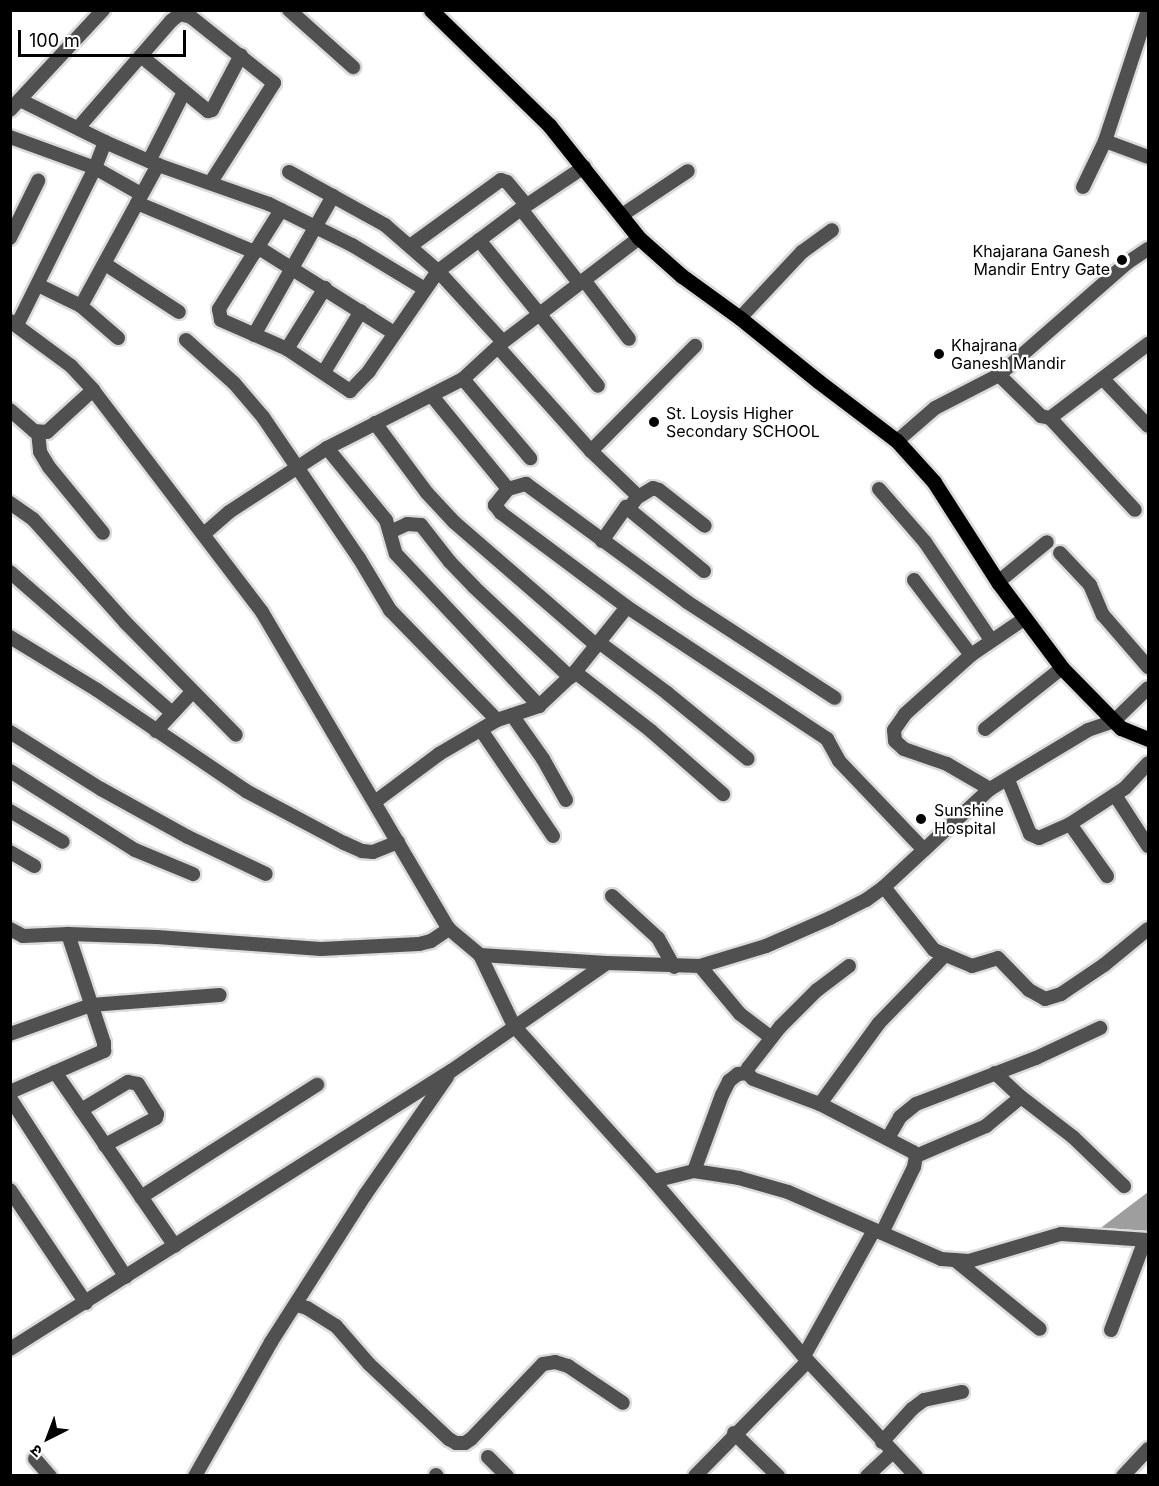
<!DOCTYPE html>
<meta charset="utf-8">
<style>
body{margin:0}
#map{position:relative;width:1159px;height:1486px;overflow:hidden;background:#fff;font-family:Inter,"Noto Sans Devanagari",sans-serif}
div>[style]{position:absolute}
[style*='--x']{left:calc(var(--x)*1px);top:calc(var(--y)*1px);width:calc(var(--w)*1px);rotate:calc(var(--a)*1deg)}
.water>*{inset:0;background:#9e9e9e}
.roads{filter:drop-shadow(2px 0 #dbdbdb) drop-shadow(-2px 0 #dbdbdb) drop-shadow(0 2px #dbdbdb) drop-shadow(0 -2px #dbdbdb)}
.minor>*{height:14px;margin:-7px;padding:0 7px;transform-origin:7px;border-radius:7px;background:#505050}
.major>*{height:15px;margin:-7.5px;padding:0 7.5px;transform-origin:7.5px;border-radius:7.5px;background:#000}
.dots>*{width:16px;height:16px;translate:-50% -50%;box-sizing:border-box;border:3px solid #fff;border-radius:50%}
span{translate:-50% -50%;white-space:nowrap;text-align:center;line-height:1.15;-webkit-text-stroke:4.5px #fff;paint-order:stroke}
.poi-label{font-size:16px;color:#000}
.right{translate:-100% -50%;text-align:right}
.left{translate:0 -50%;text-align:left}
.frame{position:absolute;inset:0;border:12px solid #000;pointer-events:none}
.north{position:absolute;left:18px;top:1408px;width:60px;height:60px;-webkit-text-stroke:4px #fff;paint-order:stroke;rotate:222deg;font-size:16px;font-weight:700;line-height:24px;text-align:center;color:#000}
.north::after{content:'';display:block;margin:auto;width:21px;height:27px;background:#000;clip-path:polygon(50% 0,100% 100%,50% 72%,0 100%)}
.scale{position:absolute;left:18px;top:30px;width:168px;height:27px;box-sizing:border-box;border:3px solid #000;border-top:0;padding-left:8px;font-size:18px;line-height:21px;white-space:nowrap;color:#000;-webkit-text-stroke:4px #fff;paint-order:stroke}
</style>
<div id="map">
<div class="water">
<i style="clip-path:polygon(1148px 1192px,1148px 1231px,1098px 1230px)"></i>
</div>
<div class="roads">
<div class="minor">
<i style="--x:289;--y:10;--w:86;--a:41.7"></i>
<i style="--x:141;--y:56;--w:87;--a:39.4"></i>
<i style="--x:208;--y:111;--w:4;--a:-14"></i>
<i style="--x:212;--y:110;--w:62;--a:-62.2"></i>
<i style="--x:20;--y:100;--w:95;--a:26.3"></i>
<i style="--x:10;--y:110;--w:137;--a:-47.1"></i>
<i style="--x:78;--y:128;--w:142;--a:-49"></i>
<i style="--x:171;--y:21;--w:11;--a:-38"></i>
<i style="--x:180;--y:14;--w:11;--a:15"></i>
<i style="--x:191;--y:17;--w:106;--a:38.5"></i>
<i style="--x:274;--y:83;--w:117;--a:122.5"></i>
<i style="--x:10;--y:137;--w:90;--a:20"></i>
<i style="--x:95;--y:168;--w:53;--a:29.5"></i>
<i style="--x:1105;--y:141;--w:138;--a:-71.8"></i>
<i style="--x:149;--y:161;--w:77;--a:-63.1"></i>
<i style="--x:289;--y:172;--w:110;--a:28.9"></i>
<i style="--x:385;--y:225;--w:70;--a:41"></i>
<i style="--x:438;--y:271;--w:96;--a:47.5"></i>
<i style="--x:1083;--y:187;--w:51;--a:-64.4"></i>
<i style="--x:1105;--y:141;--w:46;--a:20.4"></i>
<i style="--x:137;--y:203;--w:128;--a:22.6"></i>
<i style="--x:521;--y:209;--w:94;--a:51.9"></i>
<i style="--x:281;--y:210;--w:117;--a:122.1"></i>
<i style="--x:219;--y:309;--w:11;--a:80"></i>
<i style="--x:221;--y:320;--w:72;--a:23.7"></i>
<i style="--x:287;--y:349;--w:76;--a:33.7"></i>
<i style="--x:350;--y:391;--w:28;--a:-46"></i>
<i style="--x:369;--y:371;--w:121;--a:-55.4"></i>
<i style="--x:438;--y:271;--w:104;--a:-36.8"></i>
<i style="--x:521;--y:209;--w:76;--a:-33.7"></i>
<i style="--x:622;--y:215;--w:79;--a:-33.7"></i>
<i style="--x:10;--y:238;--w:64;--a:-63.8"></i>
<i style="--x:479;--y:240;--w:188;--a:50.8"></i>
<i style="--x:410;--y:246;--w:112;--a:-36"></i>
<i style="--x:501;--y:180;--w:6;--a:18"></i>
<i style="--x:507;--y:182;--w:30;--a:50"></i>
<i style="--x:259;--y:248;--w:160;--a:32.2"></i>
<i style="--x:105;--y:264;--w:88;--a:33"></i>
<i style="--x:584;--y:280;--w:74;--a:52.7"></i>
<i style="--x:38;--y:285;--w:48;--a:26"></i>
<i style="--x:81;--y:306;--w:49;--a:40.9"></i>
<i style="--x:81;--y:306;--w:161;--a:-61.4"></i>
<i style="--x:740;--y:318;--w:91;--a:-46.8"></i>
<i style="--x:802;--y:252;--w:37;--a:-36"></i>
<i style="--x:10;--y:321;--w:76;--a:36.4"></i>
<i style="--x:71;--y:366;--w:33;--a:47"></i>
<i style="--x:93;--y:390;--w:279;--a:52.7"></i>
<i style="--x:262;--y:612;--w:368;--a:59.5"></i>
<i style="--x:17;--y:325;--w:175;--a:-63.6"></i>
<i style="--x:95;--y:168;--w:28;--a:-69"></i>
<i style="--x:105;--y:142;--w:58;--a:23.5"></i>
<i style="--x:158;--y:165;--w:118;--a:19.4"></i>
<i style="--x:269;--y:204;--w:93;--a:26.3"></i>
<i style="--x:352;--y:245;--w:85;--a:31.1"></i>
<i style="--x:254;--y:335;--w:160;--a:-60.4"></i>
<i style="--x:186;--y:340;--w:64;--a:41.9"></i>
<i style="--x:234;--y:383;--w:45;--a:49.5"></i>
<i style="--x:263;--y:417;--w:171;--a:55.8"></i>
<i style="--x:359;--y:558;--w:61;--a:59.2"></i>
<i style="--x:390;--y:610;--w:153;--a:45.8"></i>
<i style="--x:498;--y:347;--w:140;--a:48.2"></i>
<i style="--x:591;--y:451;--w:148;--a:-45.3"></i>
<i style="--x:287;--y:349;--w:72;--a:-58.1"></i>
<i style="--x:324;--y:372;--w:71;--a:-58.8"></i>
<i style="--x:999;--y:375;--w:59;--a:44.3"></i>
<i style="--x:1041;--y:416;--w:9;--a:13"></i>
<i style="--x:1050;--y:418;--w:123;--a:-37.1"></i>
<i style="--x:463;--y:379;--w:104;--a:49.7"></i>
<i style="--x:1103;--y:379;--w:65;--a:46.2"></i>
<i style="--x:432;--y:396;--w:120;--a:50.7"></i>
<i style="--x:508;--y:489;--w:19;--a:-16"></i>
<i style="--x:526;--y:484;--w:200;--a:36.2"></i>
<i style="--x:687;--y:602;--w:176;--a:33"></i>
<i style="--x:10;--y:410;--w:32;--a:41"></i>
<i style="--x:34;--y:431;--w:13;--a:4"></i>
<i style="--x:47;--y:432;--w:62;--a:-42.4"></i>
<i style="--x:1050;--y:418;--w:125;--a:47.3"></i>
<i style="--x:375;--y:423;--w:87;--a:53.4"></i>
<i style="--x:427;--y:493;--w:40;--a:47"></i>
<i style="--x:454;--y:522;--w:189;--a:40.9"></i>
<i style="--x:38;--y:432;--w:20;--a:84"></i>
<i style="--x:40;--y:452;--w:17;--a:59"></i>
<i style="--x:49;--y:467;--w:85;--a:50.7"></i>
<i style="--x:897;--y:441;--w:50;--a:-41"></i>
<i style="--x:935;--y:408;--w:72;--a:-27.3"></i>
<i style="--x:999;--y:375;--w:170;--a:-41.2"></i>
<i style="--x:1127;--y:263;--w:25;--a:-34"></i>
<i style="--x:327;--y:448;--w:93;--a:50.7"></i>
<i style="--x:386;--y:520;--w:35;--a:74"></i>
<i style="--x:396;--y:554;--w:209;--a:46.7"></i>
<i style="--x:591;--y:451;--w:65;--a:43.8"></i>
<i style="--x:638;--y:496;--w:9;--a:126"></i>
<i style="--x:508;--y:489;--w:21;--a:129"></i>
<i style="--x:495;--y:505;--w:10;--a:53"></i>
<i style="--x:501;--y:513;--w:157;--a:36.7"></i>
<i style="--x:879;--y:489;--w:70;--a:49"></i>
<i style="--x:925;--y:542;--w:118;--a:56"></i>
<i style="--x:638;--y:497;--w:17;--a:-31"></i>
<i style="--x:653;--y:488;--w:6;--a:18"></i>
<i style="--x:659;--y:490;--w:58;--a:38"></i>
<i style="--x:10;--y:503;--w:28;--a:35"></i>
<i style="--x:33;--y:519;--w:138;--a:48.2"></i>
<i style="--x:125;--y:622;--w:158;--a:45.5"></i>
<i style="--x:390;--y:532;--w:19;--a:-25"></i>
<i style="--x:407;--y:524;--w:14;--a:4"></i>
<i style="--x:421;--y:525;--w:47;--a:51.9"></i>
<i style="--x:450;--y:562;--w:35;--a:46"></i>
<i style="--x:474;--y:587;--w:132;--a:43.2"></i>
<i style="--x:205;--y:533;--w:32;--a:-41"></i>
<i style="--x:229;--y:512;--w:117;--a:-33.1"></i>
<i style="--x:327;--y:448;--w:153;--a:-26.9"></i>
<i style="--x:463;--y:379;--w:54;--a:-42.8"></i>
<i style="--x:503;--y:342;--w:171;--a:-37.4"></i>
<i style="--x:602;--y:541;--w:42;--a:-54.8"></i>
<i style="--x:626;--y:507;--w:101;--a:39.4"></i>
<i style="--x:1060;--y:553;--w:44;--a:46.8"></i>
<i style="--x:1090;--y:585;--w:33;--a:67"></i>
<i style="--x:1103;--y:615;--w:69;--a:49.1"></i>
<i style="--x:10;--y:572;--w:215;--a:41"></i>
<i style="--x:914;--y:580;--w:94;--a:52.8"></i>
<i style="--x:998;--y:582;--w:63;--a:-39.2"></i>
<i style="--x:10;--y:637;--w:102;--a:31.3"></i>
<i style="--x:97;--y:690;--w:180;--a:34.1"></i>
<i style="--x:246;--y:791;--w:111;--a:28"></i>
<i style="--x:344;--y:843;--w:20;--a:24"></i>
<i style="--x:362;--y:851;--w:11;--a:5"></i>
<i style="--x:373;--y:852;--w:27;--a:-22"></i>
<i style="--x:600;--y:643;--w:84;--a:36.7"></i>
<i style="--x:667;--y:693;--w:104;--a:39.2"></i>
<i style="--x:575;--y:672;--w:96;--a:37.8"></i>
<i style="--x:651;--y:731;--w:96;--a:41.2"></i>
<i style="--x:512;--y:715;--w:54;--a:54.8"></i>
<i style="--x:543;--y:759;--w:47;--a:60.7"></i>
<i style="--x:985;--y:729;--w:98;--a:-38.4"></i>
<i style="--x:481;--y:730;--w:128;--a:55.8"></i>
<i style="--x:156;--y:731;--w:54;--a:-47.2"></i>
<i style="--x:10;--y:732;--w:107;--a:32.1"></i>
<i style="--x:101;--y:789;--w:99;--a:28.9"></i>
<i style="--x:188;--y:837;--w:86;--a:25.4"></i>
<i style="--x:10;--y:771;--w:148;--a:32.3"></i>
<i style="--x:135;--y:850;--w:63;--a:22.5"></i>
<i style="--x:1008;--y:780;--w:58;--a:67.8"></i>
<i style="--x:1030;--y:834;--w:10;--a:24"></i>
<i style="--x:1039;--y:838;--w:34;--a:-24"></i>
<i style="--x:1070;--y:824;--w:66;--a:-33.2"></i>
<i style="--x:1125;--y:788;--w:34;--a:-47"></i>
<i style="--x:990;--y:789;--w:50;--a:-149.8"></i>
<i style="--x:947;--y:764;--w:46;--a:-160.8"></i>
<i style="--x:904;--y:749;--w:12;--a:-138"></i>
<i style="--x:895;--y:741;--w:11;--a:-95"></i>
<i style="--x:894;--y:730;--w:19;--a:-55"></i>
<i style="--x:905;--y:714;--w:89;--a:-41.8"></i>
<i style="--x:971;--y:655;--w:64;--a:-34.2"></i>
<i style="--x:1115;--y:795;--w:61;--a:57.1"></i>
<i style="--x:376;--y:801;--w:79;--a:-36.7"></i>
<i style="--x:439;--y:754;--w:67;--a:-30.4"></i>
<i style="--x:497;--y:720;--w:44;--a:-18.4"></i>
<i style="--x:539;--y:706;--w:50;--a:-43.4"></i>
<i style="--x:575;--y:672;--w:83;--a:-51.3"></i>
<i style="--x:627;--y:607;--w:240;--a:33.4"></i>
<i style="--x:827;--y:739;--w:25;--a:61"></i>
<i style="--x:839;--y:761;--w:123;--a:46.3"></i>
<i style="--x:10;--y:811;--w:61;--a:30.3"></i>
<i style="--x:1070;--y:824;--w:64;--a:54.6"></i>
<i style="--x:10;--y:852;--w:28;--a:30"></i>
<i style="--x:884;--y:887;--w:80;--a:51.6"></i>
<i style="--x:934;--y:950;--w:41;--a:22.8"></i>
<i style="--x:972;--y:966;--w:27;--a:-17"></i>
<i style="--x:998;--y:958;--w:45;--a:45.9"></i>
<i style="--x:1029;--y:990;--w:18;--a:29"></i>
<i style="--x:1045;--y:999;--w:17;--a:-17"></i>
<i style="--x:1061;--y:994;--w:52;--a:-34"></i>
<i style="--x:1104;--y:965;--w:57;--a:-39.3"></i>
<i style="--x:612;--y:896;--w:62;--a:42.4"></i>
<i style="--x:658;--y:938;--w:33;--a:61"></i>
<i style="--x:10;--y:929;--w:15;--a:28"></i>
<i style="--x:23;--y:936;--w:45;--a:-2.5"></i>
<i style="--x:68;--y:934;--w:89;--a:1.9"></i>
<i style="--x:157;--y:937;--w:164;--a:4.2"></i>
<i style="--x:321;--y:949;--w:98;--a:-2.9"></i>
<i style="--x:419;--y:944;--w:12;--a:-14"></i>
<i style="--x:431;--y:941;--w:22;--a:-34"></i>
<i style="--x:449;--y:929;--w:40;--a:40"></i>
<i style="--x:480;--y:955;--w:127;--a:3.6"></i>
<i style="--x:607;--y:963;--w:190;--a:145.3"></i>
<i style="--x:451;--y:1071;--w:521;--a:147.77"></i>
<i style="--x:480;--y:955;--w:79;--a:64.4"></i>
<i style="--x:514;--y:1026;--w:209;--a:47.9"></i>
<i style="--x:654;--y:1181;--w:41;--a:-14"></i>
<i style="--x:694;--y:1171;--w:46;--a:8.8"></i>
<i style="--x:739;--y:1178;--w:51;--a:15.9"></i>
<i style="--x:788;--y:1192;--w:167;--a:23.6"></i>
<i style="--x:941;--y:1259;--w:28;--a:4"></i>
<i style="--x:969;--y:1261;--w:96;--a:-16.4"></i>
<i style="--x:1061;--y:1234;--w:87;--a:3.9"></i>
<i style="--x:607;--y:963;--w:93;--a:1.8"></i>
<i style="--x:700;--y:966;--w:69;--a:-16.9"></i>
<i style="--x:766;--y:946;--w:70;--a:-23.6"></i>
<i style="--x:830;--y:918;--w:40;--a:-26.6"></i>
<i style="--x:866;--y:900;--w:22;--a:-36"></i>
<i style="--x:884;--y:887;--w:144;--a:-42.8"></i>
<i style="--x:990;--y:789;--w:114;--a:-31"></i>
<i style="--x:1088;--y:730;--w:28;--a:-19"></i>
<i style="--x:1114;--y:721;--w:47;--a:-44.1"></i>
<i style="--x:700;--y:966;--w:62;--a:50.2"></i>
<i style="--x:740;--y:1014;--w:39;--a:37"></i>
<i style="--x:849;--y:966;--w:40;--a:143"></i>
<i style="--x:817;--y:990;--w:52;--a:135"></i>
<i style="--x:780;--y:1027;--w:52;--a:128"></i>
<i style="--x:748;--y:1068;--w:5;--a:101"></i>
<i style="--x:747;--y:1073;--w:8;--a:45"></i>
<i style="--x:753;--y:1079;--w:72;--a:20.5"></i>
<i style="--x:820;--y:1104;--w:105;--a:27.3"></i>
<i style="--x:913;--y:1152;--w:5;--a:53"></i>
<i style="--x:916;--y:1156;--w:11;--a:100"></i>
<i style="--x:914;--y:1167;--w:73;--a:115.9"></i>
<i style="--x:10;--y:1034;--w:86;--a:-19.7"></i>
<i style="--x:91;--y:1005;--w:129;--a:-4.4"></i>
<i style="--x:55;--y:1072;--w:211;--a:55.4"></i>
<i style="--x:995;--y:1073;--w:35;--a:43"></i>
<i style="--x:1021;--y:1097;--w:66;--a:37.6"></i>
<i style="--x:1073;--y:1137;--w:71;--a:43.9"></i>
<i style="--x:10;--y:1092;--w:103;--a:-23.6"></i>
<i style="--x:104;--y:1051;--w:8;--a:-90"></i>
<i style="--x:104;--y:1043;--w:115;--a:-108.3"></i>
<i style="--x:10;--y:1098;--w:213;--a:57.1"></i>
<i style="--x:820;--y:1104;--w:100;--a:-53.9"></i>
<i style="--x:879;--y:1023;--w:95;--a:-45.9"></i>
<i style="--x:81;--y:1110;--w:55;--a:-30.8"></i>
<i style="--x:128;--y:1082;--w:10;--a:11"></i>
<i style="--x:138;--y:1084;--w:36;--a:58"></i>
<i style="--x:157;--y:1114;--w:4;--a:104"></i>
<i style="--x:156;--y:1118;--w:58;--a:152.1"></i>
<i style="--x:888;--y:1138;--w:24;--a:-60"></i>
<i style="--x:900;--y:1117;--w:21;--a:-39"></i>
<i style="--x:916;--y:1104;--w:129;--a:-21"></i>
<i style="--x:1036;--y:1058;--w:71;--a:-25.1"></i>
<i style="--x:916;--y:1156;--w:76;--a:-23.2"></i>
<i style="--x:986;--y:1126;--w:45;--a:-39.6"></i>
<i style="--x:694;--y:1171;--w:81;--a:-69.8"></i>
<i style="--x:722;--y:1095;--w:16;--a:-63"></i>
<i style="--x:729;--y:1081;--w:11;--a:-38"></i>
<i style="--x:738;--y:1074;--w:9;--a:-6"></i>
<i style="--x:654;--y:1181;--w:237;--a:49.5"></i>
<i style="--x:808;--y:1361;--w:158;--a:46.8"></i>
<i style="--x:10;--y:1190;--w:136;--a:56.1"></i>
<i style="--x:141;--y:1197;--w:209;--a:-32.5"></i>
<i style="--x:955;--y:1260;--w:109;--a:39.1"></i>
<i style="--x:297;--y:1305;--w:10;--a:17"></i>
<i style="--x:307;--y:1308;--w:34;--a:32"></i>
<i style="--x:336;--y:1326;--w:50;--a:49"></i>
<i style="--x:369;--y:1364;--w:110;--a:43.2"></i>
<i style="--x:449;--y:1439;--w:8;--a:30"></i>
<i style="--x:456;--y:1443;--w:9;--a:0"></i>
<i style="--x:465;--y:1443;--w:7;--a:-34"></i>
<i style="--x:471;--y:1439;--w:104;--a:-46.2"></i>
<i style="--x:543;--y:1364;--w:12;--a:-9"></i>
<i style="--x:555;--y:1362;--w:14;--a:17"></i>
<i style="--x:568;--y:1366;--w:66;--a:33.9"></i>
<i style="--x:1111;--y:1330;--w:96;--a:-69.3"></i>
<i style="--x:804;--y:1356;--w:144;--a:-60.9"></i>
<i style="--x:734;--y:1433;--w:62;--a:44.3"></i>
<i style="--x:882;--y:1442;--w:45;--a:-47.7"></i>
<i style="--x:912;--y:1409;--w:15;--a:-37"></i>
<i style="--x:924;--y:1400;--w:39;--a:-12"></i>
<i style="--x:488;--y:1457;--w:27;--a:45"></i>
<i style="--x:35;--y:1459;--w:23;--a:49"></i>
<i style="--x:436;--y:1475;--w:1;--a:45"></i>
<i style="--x:195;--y:1476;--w:154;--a:-60.4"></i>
<i style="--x:271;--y:1342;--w:174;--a:-57.4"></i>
<i style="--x:365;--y:1195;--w:144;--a:-55.2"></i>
<i style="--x:695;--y:1476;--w:161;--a:-45.5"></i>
<i style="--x:867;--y:1476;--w:34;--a:-43"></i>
<i style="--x:1123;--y:1476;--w:37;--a:-47"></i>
</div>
<div class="major">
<i style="--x:431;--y:10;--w:165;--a:44.3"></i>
<i style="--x:549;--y:125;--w:144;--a:51.5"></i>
<i style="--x:639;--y:238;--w:57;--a:41.5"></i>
<i style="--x:682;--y:276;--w:72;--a:35.9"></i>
<i style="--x:740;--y:318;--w:100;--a:38.9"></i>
<i style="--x:818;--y:381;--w:99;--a:37.2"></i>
<i style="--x:897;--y:441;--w:55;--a:47.9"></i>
<i style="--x:934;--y:482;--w:119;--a:57.4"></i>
<i style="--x:998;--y:582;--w:107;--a:53.3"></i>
<i style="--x:1062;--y:668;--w:84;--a:45.5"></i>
<i style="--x:1121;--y:728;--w:29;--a:22"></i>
</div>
</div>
<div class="dots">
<i style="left:1122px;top:260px;background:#000"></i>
<i style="left:939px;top:354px;background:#000"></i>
<i style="left:654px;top:422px;background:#000"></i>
<i style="left:921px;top:819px;background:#000"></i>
</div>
<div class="poi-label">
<span class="right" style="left:1110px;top:260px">Khajarana Ganesh<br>Mandir Entry Gate</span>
<span class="left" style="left:951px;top:354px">Khajrana<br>Ganesh Mandir</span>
<span class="left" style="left:666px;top:422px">St. Loysis Higher<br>Secondary SCHOOL</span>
<span class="left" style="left:934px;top:819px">Sunshine<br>Hospital</span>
</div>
<div class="frame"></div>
<div class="north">उ</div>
<div class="scale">100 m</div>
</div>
